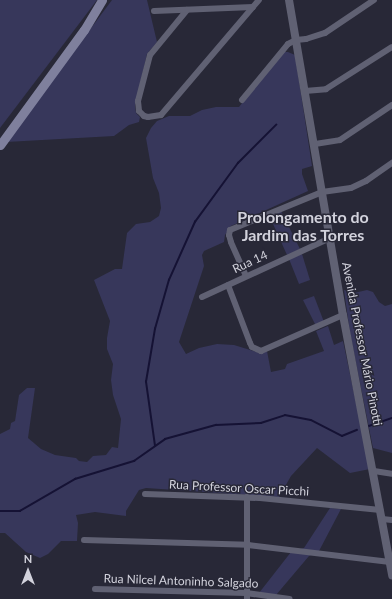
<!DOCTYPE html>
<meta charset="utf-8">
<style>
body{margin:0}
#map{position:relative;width:392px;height:599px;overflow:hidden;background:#282837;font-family:Lato,sans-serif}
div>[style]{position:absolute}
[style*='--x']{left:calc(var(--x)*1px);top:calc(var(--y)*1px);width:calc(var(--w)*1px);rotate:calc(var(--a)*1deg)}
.green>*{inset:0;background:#37375b}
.stream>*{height:1.5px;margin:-0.75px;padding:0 0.75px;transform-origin:0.75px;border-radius:0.75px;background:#151234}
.minor>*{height:6px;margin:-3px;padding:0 3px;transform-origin:3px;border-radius:3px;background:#606173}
.tertiary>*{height:8px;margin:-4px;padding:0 4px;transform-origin:4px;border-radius:4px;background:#606173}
.secondary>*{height:9px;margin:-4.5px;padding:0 4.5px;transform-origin:4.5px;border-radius:4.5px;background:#7f809d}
span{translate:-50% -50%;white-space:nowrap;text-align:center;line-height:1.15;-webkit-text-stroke:3px #282837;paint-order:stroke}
.street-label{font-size:12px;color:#d2d2dc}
.district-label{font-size:16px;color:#d2d2dc;font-weight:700}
.north{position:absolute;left:8px;top:551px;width:40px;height:40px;-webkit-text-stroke:3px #282837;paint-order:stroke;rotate:0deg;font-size:11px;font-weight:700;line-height:16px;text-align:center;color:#d2d2dc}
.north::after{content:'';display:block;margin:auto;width:14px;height:18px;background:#d2d2dc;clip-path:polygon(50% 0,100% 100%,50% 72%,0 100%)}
</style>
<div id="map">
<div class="green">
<i style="clip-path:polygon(0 0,97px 0,0 128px)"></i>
<i style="clip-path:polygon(112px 0,147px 0,157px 42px,147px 54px,135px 106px,136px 113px,140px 117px,139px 122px,129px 125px,114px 136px,6px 142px)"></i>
<i style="clip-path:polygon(284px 52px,288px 52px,295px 55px,312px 166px,302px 169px,302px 174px,308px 191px,231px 226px,225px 235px,224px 242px,204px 251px,202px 255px,204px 266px,179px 342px,186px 354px,199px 348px,217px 344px,234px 345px,260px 353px,267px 351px,271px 372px,285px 369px,287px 364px,324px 351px,316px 331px,328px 326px,334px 345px,343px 341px,370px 469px,350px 473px,317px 448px,291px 476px,279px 497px,146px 488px,139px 490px,126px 511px,126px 516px,95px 512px,76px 515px,78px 523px,77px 541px,61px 541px,48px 554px,40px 558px,26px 552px,5px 533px,0 533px,0 434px,10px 429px,11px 423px,15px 421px,19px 395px,27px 388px,35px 388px,28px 438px,41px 449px,55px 455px,76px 458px,79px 461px,87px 462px,93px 456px,106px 455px,112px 447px,118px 448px,121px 419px,113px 395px,111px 380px,113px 364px,107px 349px,107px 338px,110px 321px,94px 280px,115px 269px,122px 269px,127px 233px,136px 224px,150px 222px,159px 216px,161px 208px,159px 193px,153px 178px,146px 138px,151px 128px,157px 121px,169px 116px,190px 116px,202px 110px,216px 107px,239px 107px,278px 57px)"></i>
<i style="clip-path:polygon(281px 211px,300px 249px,287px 255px,269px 215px)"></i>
<i style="clip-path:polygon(302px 254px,310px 280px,299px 284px,289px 259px)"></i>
<i style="clip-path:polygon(344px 290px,354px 293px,367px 290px,373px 292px,379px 302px,385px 306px,392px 304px,392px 453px,373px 448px,350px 333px)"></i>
<i style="clip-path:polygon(314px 296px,324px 322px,316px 326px,303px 300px)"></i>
<i style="clip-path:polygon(330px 508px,341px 509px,319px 551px,309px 556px,276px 595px,259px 593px,291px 552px,304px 548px)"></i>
</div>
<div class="stream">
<i style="--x:369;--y:426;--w:24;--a:-19"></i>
<i style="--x:155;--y:446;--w:65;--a:-98"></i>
<i style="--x:146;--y:382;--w:54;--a:-80.4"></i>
<i style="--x:155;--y:329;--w:51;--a:-74.1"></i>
<i style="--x:169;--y:280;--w:64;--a:-65.9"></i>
<i style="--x:195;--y:222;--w:73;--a:-53.9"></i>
<i style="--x:238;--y:163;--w:54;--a:-45"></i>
<i style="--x:0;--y:511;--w:20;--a:0"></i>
<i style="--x:20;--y:511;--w:64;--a:-30.2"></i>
<i style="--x:75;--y:479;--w:62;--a:-17"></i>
<i style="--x:134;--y:461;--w:38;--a:-35"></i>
<i style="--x:165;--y:439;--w:53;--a:-15.4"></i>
<i style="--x:216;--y:425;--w:45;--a:-2.5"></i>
<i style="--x:261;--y:423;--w:25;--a:-18"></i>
<i style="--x:285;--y:415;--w:26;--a:11"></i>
<i style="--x:311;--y:420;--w:35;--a:27"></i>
<i style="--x:342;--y:436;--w:16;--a:-22"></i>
</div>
<div class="minor">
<i style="--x:187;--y:10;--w:58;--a:129.4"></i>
<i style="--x:150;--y:55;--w:48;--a:104.6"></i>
<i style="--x:138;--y:101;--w:10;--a:84"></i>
<i style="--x:139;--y:111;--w:7;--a:45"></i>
<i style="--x:144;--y:116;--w:4;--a:14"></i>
<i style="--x:148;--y:117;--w:13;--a:-9"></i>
<i style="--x:161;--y:115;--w:151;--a:-49.6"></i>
<i style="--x:154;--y:11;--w:99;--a:-2.3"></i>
<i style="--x:305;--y:91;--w:21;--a:-5"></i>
<i style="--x:326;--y:89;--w:78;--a:-32.5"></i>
<i style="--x:242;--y:100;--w:72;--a:-50.6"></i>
<i style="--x:288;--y:44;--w:9;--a:-27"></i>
<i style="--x:296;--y:40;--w:10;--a:-6"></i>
<i style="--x:306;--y:39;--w:20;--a:-18"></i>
<i style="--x:325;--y:33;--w:59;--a:-34"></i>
<i style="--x:315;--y:144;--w:25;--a:-9"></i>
<i style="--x:340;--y:140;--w:63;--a:-33.9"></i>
<i style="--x:246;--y:276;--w:37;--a:-114"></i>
<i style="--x:231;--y:242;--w:7;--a:-106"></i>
<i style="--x:229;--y:235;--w:5;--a:-79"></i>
<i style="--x:230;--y:230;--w:100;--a:-22.4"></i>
<i style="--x:322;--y:192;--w:29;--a:-8"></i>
<i style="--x:351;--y:188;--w:17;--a:-25"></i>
<i style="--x:366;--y:181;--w:32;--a:-35"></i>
<i style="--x:228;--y:285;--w:62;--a:69.2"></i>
<i style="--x:250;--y:343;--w:4;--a:63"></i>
<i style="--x:252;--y:347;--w:10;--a:24"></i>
<i style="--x:261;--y:351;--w:90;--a:-23.7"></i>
<i style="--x:202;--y:297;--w:141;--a:-24.7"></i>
<i style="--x:374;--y:471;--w:18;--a:9"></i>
<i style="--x:145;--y:494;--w:115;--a:2"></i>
<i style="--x:260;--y:498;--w:121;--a:5.7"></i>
<i style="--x:382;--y:519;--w:10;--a:6"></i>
<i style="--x:84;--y:540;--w:164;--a:1.7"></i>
<i style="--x:248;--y:545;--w:143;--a:6.8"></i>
<i style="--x:95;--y:589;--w:151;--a:1.5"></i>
<i style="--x:246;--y:593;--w:44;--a:7.8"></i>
<i style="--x:247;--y:599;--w:102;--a:-90"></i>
</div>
<div class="tertiary">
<i style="--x:289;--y:0;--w:320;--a:80.3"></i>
<i style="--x:343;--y:315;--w:265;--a:79.3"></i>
</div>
<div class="secondary">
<i style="--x:0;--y:145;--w:142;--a:-53.9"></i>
<i style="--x:84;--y:30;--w:35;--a:-59"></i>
</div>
<div class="street-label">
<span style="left:250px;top:262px;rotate:-25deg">Rua 14</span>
<span style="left:362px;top:344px;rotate:79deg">Avenida Professor Mário Pinotti</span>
<span style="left:239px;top:488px;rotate:3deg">Rua Professor Oscar Picchi</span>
<span style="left:181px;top:581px;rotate:2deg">Rua Nilcel Antoninho Salgado</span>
</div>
<div class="district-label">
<span style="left:303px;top:226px">Prolongamento do<br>Jardim das Torres</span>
</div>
<div class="north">N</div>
</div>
